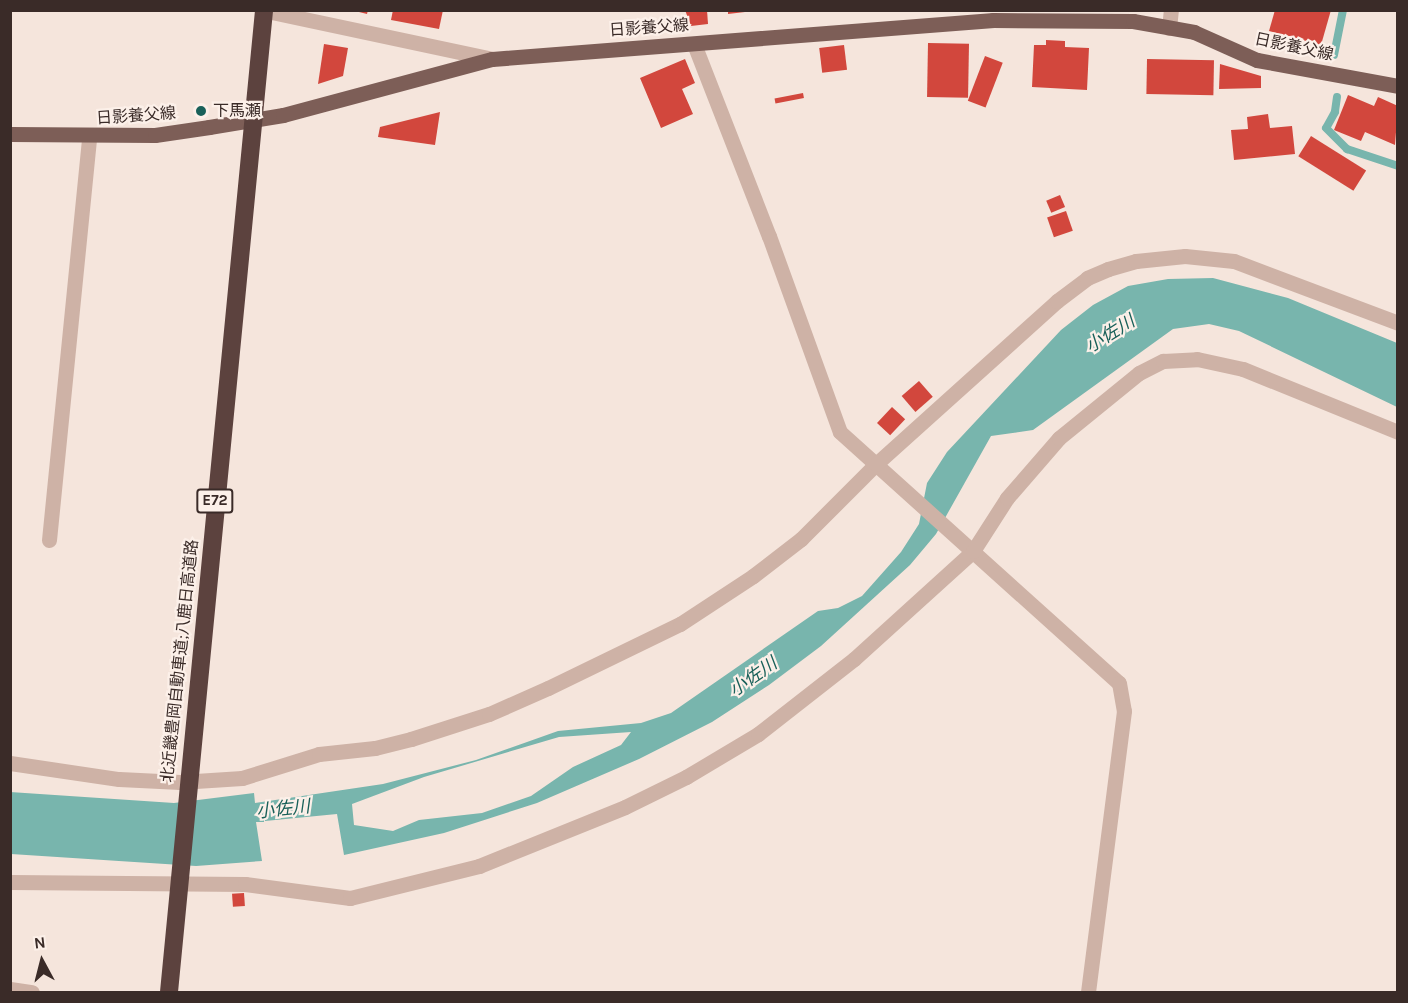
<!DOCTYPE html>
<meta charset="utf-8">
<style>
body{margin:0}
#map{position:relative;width:1408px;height:1003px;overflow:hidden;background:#f5e5dc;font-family:Karla,"Noto Sans JP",sans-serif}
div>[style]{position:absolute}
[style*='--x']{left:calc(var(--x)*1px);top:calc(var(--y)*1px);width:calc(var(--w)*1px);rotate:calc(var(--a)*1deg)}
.water>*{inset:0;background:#78b5ad}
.stream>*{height:8px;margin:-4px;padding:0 4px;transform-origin:4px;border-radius:4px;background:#78b5ad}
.building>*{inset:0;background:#d2473d;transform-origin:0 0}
.minor>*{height:15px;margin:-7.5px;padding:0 7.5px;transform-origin:7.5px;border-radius:7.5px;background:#ceb2a6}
.major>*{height:15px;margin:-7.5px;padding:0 7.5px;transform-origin:7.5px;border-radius:7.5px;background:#7d5e57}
.highway-bridge>*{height:18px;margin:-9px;padding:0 9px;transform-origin:9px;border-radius:9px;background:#5c423e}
.dots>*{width:16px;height:16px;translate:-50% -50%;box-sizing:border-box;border:3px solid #fcf0e9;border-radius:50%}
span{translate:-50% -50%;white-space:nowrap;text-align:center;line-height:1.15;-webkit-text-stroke:4.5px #fcf0e9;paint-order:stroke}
.shield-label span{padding:2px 4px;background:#fcf0e9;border:2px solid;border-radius:4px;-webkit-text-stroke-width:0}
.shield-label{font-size:15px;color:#3a2b28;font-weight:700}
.street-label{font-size:16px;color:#3a2b28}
.poi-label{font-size:16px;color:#3a2b28}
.left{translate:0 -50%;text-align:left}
.water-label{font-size:18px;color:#196059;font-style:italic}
.frame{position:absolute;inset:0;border:12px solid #3a2b28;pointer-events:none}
.north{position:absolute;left:12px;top:931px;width:60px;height:60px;-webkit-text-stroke:4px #fcf0e9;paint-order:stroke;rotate:353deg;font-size:16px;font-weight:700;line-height:24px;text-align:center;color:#3a2b28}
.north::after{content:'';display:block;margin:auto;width:21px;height:27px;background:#3a2b28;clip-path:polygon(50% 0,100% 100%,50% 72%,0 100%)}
</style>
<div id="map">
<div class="water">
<i style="clip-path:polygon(evenodd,1213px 278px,1288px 298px,1397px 343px,1397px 407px,1239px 331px,1209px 324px,1173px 329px,1033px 430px,991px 436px,936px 534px,910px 565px,821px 646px,769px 685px,712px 722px,639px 759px,537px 803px,444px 833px,344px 855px,337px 814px,265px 821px,264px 814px,264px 822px,256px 822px,262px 861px,196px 866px,11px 854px,10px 792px,174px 803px,254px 793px,255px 803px,383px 784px,476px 760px,558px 731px,641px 723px,671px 713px,818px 611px,838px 608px,862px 596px,901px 552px,919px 524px,927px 483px,947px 452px,1061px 330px,1093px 305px,1128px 286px,1168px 279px,1213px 278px,631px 732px,621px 745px,573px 767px,531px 796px,482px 813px,419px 820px,393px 831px,354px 825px,352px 804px,424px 777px,559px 737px,631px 732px)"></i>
</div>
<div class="stream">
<i style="--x:1334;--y:55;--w:46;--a:-78.7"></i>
<i style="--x:1337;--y:97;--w:15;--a:98"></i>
<i style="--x:1335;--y:112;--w:18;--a:119"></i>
<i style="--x:1326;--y:128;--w:30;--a:45"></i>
<i style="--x:1347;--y:149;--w:54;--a:18.4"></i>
</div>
<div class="building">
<i style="clip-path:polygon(351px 10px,368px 10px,367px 14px)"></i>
<i style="clip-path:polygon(393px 10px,443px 10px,439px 29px,391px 20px)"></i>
<i style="clip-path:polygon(685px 10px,707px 10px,708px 24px,691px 26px)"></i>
<i style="clip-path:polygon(728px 10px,744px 10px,745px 12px,728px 14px)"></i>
<i style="clip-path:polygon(1275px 10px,1331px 10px,1321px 45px,1269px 31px)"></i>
<i style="clip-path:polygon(1046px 40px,1065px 41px,1065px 47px,1089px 48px,1087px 90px,1032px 87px,1034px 45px,1046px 45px)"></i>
<i style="left:928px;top:43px;width:41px;height:54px;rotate:1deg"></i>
<i style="clip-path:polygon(324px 44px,348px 48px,343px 76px,318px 84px)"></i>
<i style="left:844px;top:45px;width:25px;height:25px;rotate:83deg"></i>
<i style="left:985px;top:56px;width:19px;height:48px;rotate:21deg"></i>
<i style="clip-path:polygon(685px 59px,695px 83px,682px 89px,693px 114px,661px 128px,640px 78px)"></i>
<i style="left:1147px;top:59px;width:67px;height:35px;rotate:1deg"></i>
<i style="clip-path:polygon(1220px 64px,1261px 76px,1261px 88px,1219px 89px)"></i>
<i style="left:803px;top:93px;width:5px;height:29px;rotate:79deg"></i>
<i style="clip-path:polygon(1348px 95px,1374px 106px,1378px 97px,1398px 106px,1395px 145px,1365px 132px,1361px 141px,1334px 130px)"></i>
<i style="clip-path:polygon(440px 112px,435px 145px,378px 137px,380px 127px)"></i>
<i style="clip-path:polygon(1268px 114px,1270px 128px,1292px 126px,1295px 154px,1234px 160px,1231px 130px,1248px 129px,1247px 117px)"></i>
<i style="left:1311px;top:136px;width:65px;height:24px;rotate:32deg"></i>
<i style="left:1060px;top:195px;width:13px;height:15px;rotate:67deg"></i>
<i style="left:1066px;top:211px;width:21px;height:20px;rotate:71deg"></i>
<i style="left:919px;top:381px;width:21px;height:23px;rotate:49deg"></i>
<i style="left:892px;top:407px;width:18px;height:22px;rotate:43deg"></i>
<i style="left:244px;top:893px;width:13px;height:12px;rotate:86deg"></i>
</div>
<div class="minor">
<i style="--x:262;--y:10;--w:235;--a:12"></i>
<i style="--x:1169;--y:28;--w:18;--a:-84"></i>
<i style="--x:694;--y:44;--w:206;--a:68.7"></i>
<i style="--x:769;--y:236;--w:208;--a:70.1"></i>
<i style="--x:840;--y:432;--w:375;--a:42"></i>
<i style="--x:1119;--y:683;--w:28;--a:80"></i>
<i style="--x:1124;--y:711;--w:283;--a:97.3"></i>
<i style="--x:49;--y:540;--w:405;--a:-84.3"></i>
<i style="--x:10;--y:763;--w:110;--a:8.4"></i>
<i style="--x:119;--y:779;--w:61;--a:2.8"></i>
<i style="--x:180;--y:782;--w:62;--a:-3.7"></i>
<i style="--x:242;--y:778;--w:81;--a:-17.3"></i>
<i style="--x:319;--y:754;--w:56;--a:-6.1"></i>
<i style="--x:375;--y:748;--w:37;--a:-14"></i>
<i style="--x:411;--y:739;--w:82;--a:-17.8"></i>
<i style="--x:489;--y:714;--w:64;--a:-23.8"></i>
<i style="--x:548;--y:688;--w:147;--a:-25.9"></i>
<i style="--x:680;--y:624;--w:87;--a:-33.3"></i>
<i style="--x:753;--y:576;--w:61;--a:-37.6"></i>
<i style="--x:801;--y:539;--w:106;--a:-45"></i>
<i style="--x:876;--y:464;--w:244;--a:-42"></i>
<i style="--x:1057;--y:301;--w:38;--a:-37"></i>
<i style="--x:1087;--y:278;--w:23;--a:-23"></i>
<i style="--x:1108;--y:269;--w:29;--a:-16"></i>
<i style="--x:1136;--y:261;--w:49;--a:-5.8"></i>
<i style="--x:1185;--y:256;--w:49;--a:5.8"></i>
<i style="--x:1234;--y:261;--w:175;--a:20.7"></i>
<i style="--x:10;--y:882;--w:235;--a:0.5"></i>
<i style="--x:245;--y:884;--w:106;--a:7.6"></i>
<i style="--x:350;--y:898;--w:133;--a:-13.9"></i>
<i style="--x:479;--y:866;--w:157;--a:-22"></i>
<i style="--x:625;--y:807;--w:68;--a:-26.2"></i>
<i style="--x:686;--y:777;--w:84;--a:-30.8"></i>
<i style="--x:758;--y:734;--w:122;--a:-38"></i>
<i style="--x:854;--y:659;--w:161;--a:-42.2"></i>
<i style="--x:973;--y:551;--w:63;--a:-57.3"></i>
<i style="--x:1007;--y:498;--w:79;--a:-49.1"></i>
<i style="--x:1059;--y:438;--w:103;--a:-39.1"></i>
<i style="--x:1139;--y:373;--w:27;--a:-27"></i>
<i style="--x:1163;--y:361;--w:34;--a:-3"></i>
<i style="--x:1197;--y:359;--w:47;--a:12.3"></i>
<i style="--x:1243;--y:369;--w:167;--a:22.1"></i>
<i style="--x:10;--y:989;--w:22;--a:8"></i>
</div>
<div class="major">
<i style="--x:10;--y:134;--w:145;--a:0.4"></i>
<i style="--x:155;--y:135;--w:55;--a:-8.4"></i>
<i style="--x:209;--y:127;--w:75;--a:-9.2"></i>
<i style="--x:283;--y:115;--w:216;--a:-15"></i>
<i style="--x:492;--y:59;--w:503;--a:-4.45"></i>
<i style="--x:993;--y:20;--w:140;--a:0.4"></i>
<i style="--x:1133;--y:21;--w:62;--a:10.2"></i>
<i style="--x:1194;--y:32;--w:69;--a:24"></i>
<i style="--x:1257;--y:60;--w:143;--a:10.4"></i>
</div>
<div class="highway-bridge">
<i style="--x:169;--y:992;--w:987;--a:-84.47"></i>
</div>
<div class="dots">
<i style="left:201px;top:111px;background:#196059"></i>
</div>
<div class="shield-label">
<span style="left:215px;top:501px">E72</span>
</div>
<div class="street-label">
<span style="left:649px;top:28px;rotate:-4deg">日影養父線</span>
<span style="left:1294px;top:47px;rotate:12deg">日影養父線</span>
<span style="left:136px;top:116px;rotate:-4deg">日影養父線</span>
<span style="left:180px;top:661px;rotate:-84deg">北近畿豊岡自動車道;八鹿日高道路</span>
</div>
<div class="poi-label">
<span class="left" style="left:213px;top:111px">下馬瀬</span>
</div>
<div class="water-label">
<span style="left:1110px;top:334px;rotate:-32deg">小佐川</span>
<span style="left:753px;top:677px;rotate:-35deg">小佐川</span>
<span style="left:283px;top:809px;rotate:-6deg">小佐川</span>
</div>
<div class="frame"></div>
<div class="north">N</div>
</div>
